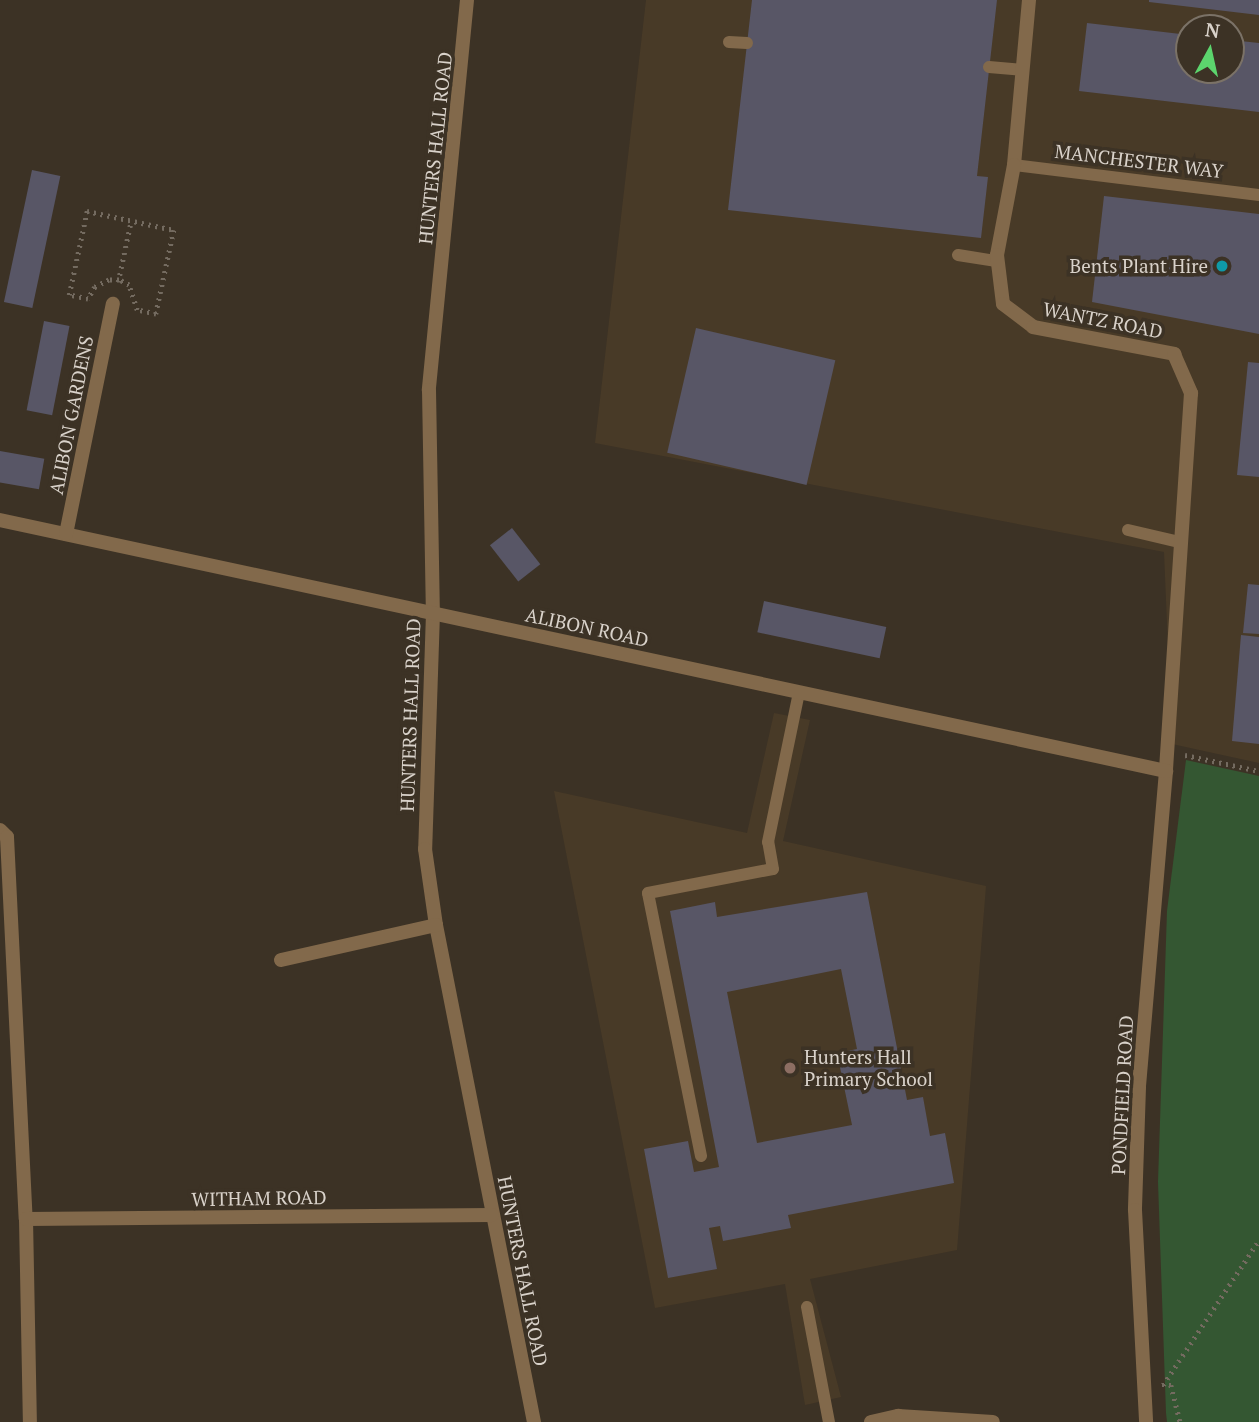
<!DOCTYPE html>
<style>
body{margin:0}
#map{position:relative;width:1259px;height:1422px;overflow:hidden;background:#3c3225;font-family:"PT Serif",serif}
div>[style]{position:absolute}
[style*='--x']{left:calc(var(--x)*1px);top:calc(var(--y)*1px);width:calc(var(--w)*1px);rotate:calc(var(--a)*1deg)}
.built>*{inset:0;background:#483a27}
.green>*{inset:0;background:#345732}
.building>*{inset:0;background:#585666;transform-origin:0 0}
.path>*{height:4.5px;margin-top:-2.25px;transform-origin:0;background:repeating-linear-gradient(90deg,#746b60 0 2px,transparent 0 7px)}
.service>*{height:12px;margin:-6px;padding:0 6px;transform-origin:6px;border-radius:6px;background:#82694b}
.minor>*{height:14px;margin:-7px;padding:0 7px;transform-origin:7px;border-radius:7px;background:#82694b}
.dots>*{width:19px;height:19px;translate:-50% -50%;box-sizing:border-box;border:4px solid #3c3225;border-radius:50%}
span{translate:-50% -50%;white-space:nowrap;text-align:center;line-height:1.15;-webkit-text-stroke:7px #3c3225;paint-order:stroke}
.street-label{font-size:19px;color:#d9d2ca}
.poi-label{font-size:19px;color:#d9d2ca}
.right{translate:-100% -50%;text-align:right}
.left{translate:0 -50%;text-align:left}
.north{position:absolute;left:1175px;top:14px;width:70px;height:70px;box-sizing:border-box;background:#3c3225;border:2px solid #7b7267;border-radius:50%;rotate:8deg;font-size:19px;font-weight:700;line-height:28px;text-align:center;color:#d9d2ca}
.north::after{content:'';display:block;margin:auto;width:24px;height:32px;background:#5cd56d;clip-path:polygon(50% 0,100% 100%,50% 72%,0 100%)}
</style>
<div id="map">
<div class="built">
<i style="clip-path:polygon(evenodd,646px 0,1259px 0,1259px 763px,1172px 744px,1164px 552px,595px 443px,646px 0,1189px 28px,1231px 28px,1231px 70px,1189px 70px,1189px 28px)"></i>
<i style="clip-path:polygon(774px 713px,810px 720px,783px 841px,986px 886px,957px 1250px,810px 1279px,841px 1397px,805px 1405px,785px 1284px,655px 1308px,554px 791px,747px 833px)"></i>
</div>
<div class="green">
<i style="clip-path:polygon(1186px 760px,1259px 776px,1259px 1422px,1167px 1422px,1166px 1413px,1158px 1182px,1167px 911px)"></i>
</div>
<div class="building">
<i style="clip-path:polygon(752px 0,997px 0,977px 176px,988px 177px,981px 238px,728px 210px)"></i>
<i style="clip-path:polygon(1149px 0,1259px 0,1259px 15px,1149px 2px)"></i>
<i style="clip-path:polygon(1087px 23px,1189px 35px,1189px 70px,1231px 70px,1231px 40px,1259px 43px,1259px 112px,1079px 91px)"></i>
<i style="left:32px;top:170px;width:29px;height:135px;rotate:12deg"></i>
<i style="clip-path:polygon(1104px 196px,1259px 214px,1259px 334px,1092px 302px)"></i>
<i style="left:44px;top:321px;width:26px;height:91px;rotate:11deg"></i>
<i style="left:696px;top:328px;width:143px;height:128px;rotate:13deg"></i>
<i style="clip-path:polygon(1248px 362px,1259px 363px,1259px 477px,1237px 475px)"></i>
<i style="left:0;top:451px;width:45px;height:31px;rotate:10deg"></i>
<i style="left:512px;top:528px;width:46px;height:28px;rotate:52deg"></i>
<i style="clip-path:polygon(1248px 584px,1259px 585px,1259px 634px,1243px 633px)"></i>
<i style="left:764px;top:601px;width:125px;height:32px;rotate:12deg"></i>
<i style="clip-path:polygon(1241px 635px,1259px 637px,1259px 744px,1232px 741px)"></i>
<i style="clip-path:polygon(evenodd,867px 892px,907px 1100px,923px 1097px,930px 1136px,945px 1133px,954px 1183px,788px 1215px,791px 1228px,723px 1241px,720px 1226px,709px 1228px,717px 1269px,668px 1278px,644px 1149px,688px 1141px,694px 1172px,719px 1167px,670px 911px,715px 902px,717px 917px,867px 892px,841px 969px,857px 1049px,837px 1053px,852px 1125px,757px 1143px,727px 992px,841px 969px)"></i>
</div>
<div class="path">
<i style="--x:87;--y:211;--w:89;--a:12.3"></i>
<i style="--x:174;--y:230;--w:86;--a:102.1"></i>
<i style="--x:156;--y:314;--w:19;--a:-168"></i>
<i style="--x:137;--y:310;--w:26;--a:-108"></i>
<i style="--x:129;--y:285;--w:11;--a:-153"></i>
<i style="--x:119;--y:280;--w:10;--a:180"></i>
<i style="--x:109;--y:280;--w:16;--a:153"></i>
<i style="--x:95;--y:287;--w:14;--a:120"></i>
<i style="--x:88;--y:299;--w:19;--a:-168"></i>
<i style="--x:69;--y:295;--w:86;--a:-77.9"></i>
<i style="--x:118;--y:282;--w:62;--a:-78"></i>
<i style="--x:1185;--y:755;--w:76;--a:12.2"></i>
<i style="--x:1162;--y:1385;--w:9;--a:0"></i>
<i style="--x:1171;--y:1385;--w:38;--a:76"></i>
<i style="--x:1163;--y:1385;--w:174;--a:-56.5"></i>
</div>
<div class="service">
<i style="--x:729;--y:42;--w:18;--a:3"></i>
<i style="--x:989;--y:67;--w:34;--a:5"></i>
<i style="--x:1014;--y:165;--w:247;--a:7"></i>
<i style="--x:958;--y:255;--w:39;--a:9"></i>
<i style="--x:1128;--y:530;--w:52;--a:13.2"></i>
<i style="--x:701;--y:1156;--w:268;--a:-101.4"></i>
<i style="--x:648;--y:893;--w:127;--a:-10.9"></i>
<i style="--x:773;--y:869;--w:27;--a:-100"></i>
<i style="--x:768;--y:842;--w:153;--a:-78.3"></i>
<i style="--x:807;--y:1307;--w:117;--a:79.2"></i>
</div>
<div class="minor">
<i style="--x:467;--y:0;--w:392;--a:95.6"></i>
<i style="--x:429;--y:390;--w:223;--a:89"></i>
<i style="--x:433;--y:613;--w:236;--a:91.9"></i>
<i style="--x:425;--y:849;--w:77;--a:81.8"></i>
<i style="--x:436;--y:925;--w:507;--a:78.85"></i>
<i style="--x:1029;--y:0;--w:166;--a:95.2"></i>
<i style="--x:1014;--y:165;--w:92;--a:100.7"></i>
<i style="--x:997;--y:255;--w:49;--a:83"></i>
<i style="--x:1003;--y:304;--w:38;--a:37"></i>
<i style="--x:1033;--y:327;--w:144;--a:10.8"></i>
<i style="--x:1174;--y:354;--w:43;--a:66.4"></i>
<i style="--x:1191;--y:393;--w:379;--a:93.8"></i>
<i style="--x:1166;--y:771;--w:317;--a:94.9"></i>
<i style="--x:1139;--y:1087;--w:123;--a:91.9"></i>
<i style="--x:1135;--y:1210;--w:212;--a:87"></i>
<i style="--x:0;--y:520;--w:1193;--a:12.15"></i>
<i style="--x:66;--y:534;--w:235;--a:-78.5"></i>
<i style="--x:0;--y:830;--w:10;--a:45"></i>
<i style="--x:7;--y:837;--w:382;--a:87.2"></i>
<i style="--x:26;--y:1219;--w:203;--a:88.9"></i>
<i style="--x:281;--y:960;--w:159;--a:-12.7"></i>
<i style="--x:26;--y:1219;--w:466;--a:-0.5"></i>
<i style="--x:871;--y:1422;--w:28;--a:-13"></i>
<i style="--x:898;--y:1416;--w:95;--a:3.6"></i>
</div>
<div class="dots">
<i style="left:1222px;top:266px;background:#0f9aa8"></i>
<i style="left:790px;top:1068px;background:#8d6e63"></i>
</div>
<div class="street-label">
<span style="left:435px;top:148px;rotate:-84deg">HUNTERS HALL ROAD</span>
<span style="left:1139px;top:161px;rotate:7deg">MANCHESTER WAY</span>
<span style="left:1103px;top:320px;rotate:11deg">WANTZ ROAD</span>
<span style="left:71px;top:415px;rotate:-79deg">ALIBON GARDENS</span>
<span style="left:587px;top:627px;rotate:12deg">ALIBON ROAD</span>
<span style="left:410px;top:715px;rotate:-88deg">HUNTERS HALL ROAD</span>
<span style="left:1122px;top:1095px;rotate:-87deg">PONDFIELD ROAD</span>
<span style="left:259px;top:1198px;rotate:-1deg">WITHAM ROAD</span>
<span style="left:523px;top:1271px;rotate:79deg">HUNTERS HALL ROAD</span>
</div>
<div class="poi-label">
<span class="right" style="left:1208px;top:266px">Bents Plant Hire</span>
<span class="left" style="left:804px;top:1068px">Hunters Hall<br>Primary School</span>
</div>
<div class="north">N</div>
</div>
